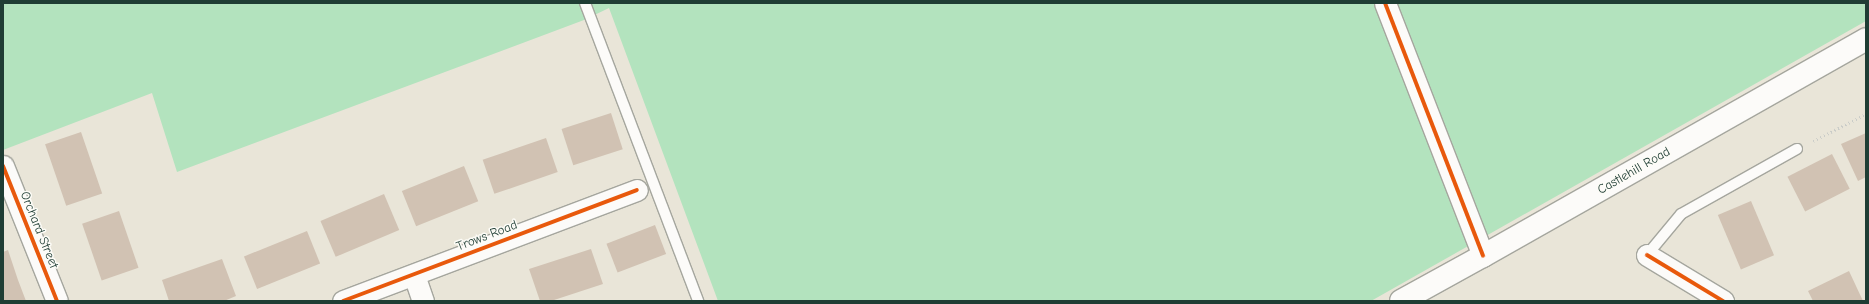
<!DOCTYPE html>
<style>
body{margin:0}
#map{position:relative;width:1869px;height:304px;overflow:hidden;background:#e9e5d8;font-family:"Comic Neue",sans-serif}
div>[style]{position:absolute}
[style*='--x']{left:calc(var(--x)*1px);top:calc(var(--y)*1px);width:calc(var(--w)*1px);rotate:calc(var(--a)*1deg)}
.green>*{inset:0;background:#b3e3be}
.building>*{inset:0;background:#d1c2b3;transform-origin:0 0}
.path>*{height:2.5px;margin-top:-1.25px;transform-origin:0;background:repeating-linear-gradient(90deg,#caccc8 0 1px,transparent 0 4px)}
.roads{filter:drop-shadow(1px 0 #a5a69e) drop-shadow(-1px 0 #a5a69e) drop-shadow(0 1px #a5a69e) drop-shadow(0 -1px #a5a69e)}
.service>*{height:10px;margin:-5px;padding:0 5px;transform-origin:5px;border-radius:5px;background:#fcfbf9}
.minor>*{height:21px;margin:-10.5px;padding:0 10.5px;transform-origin:10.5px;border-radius:10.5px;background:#fcfbf9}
.secondary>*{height:22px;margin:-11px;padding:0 11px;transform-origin:11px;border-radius:11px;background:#fcfbf9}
.cycleway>*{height:4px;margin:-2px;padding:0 2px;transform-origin:2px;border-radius:2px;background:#e8590c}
span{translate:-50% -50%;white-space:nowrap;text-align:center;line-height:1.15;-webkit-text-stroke:3px #fdfcf7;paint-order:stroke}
.street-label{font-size:13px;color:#1f3d34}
.frame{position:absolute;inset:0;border:4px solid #1f3d34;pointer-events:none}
</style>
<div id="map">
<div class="green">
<i style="clip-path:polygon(3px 3px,1866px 3px,1866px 21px,1371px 301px,718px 301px,609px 8px,584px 20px,177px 172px,152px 93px,3px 150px)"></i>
</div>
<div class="building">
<i style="left:611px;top:113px;width:38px;height:52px;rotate:72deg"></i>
<i style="left:81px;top:132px;width:65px;height:38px;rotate:71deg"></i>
<i style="clip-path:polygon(1866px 133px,1866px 177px,1858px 181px,1841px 144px)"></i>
<i style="left:546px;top:138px;width:36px;height:67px;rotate:71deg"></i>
<i style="left:1832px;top:154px;width:39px;height:50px;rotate:63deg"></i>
<i style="left:464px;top:166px;width:38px;height:67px;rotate:68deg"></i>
<i style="left:384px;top:194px;width:39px;height:69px;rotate:67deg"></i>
<i style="left:1751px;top:201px;width:59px;height:36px;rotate:67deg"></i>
<i style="left:119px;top:211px;width:60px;height:39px;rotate:71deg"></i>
<i style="left:655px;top:225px;width:31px;height:52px;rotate:69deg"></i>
<i style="left:307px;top:231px;width:35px;height:68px;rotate:68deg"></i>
<i style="clip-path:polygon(591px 249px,603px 284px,551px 301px,540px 301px,529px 269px)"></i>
<i style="clip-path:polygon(8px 250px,18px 280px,26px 301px,3px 301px,3px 252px)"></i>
<i style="clip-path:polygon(222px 259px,236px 296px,224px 301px,169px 301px,162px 280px)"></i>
<i style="clip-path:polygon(1849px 271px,1863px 301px,1813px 301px,1808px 291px)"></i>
</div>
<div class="path">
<i style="--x:1813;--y:141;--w:59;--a:-27"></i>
</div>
<div class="roads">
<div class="service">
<i style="--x:585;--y:3;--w:319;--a:69.2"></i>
<i style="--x:1647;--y:255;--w:53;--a:-50.3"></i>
<i style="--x:1681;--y:214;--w:133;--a:-29.3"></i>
</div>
<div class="minor">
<i style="--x:1385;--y:3;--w:271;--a:68.8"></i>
<i style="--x:3;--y:166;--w:145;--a:68.2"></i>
<i style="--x:1647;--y:255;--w:89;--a:31.2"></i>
<i style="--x:414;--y:275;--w:28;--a:71"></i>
<i style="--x:343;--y:301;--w:314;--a:-20.7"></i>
</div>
<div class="secondary">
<i style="--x:1401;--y:301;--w:94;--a:-28.8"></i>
<i style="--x:1483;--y:256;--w:440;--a:-29.5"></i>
</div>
</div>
<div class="cycleway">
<i style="--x:1385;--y:3;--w:271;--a:68.8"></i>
<i style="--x:3;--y:166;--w:145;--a:68.2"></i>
<i style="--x:1647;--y:255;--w:89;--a:31.2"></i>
<i style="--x:343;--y:301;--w:314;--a:-20.7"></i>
</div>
<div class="street-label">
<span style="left:1634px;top:171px;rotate:-30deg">Castlehill Road</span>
<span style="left:39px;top:230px;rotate:68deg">Orchard Street</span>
<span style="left:487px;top:236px;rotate:-21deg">Trows Road</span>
</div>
<div class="frame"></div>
</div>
